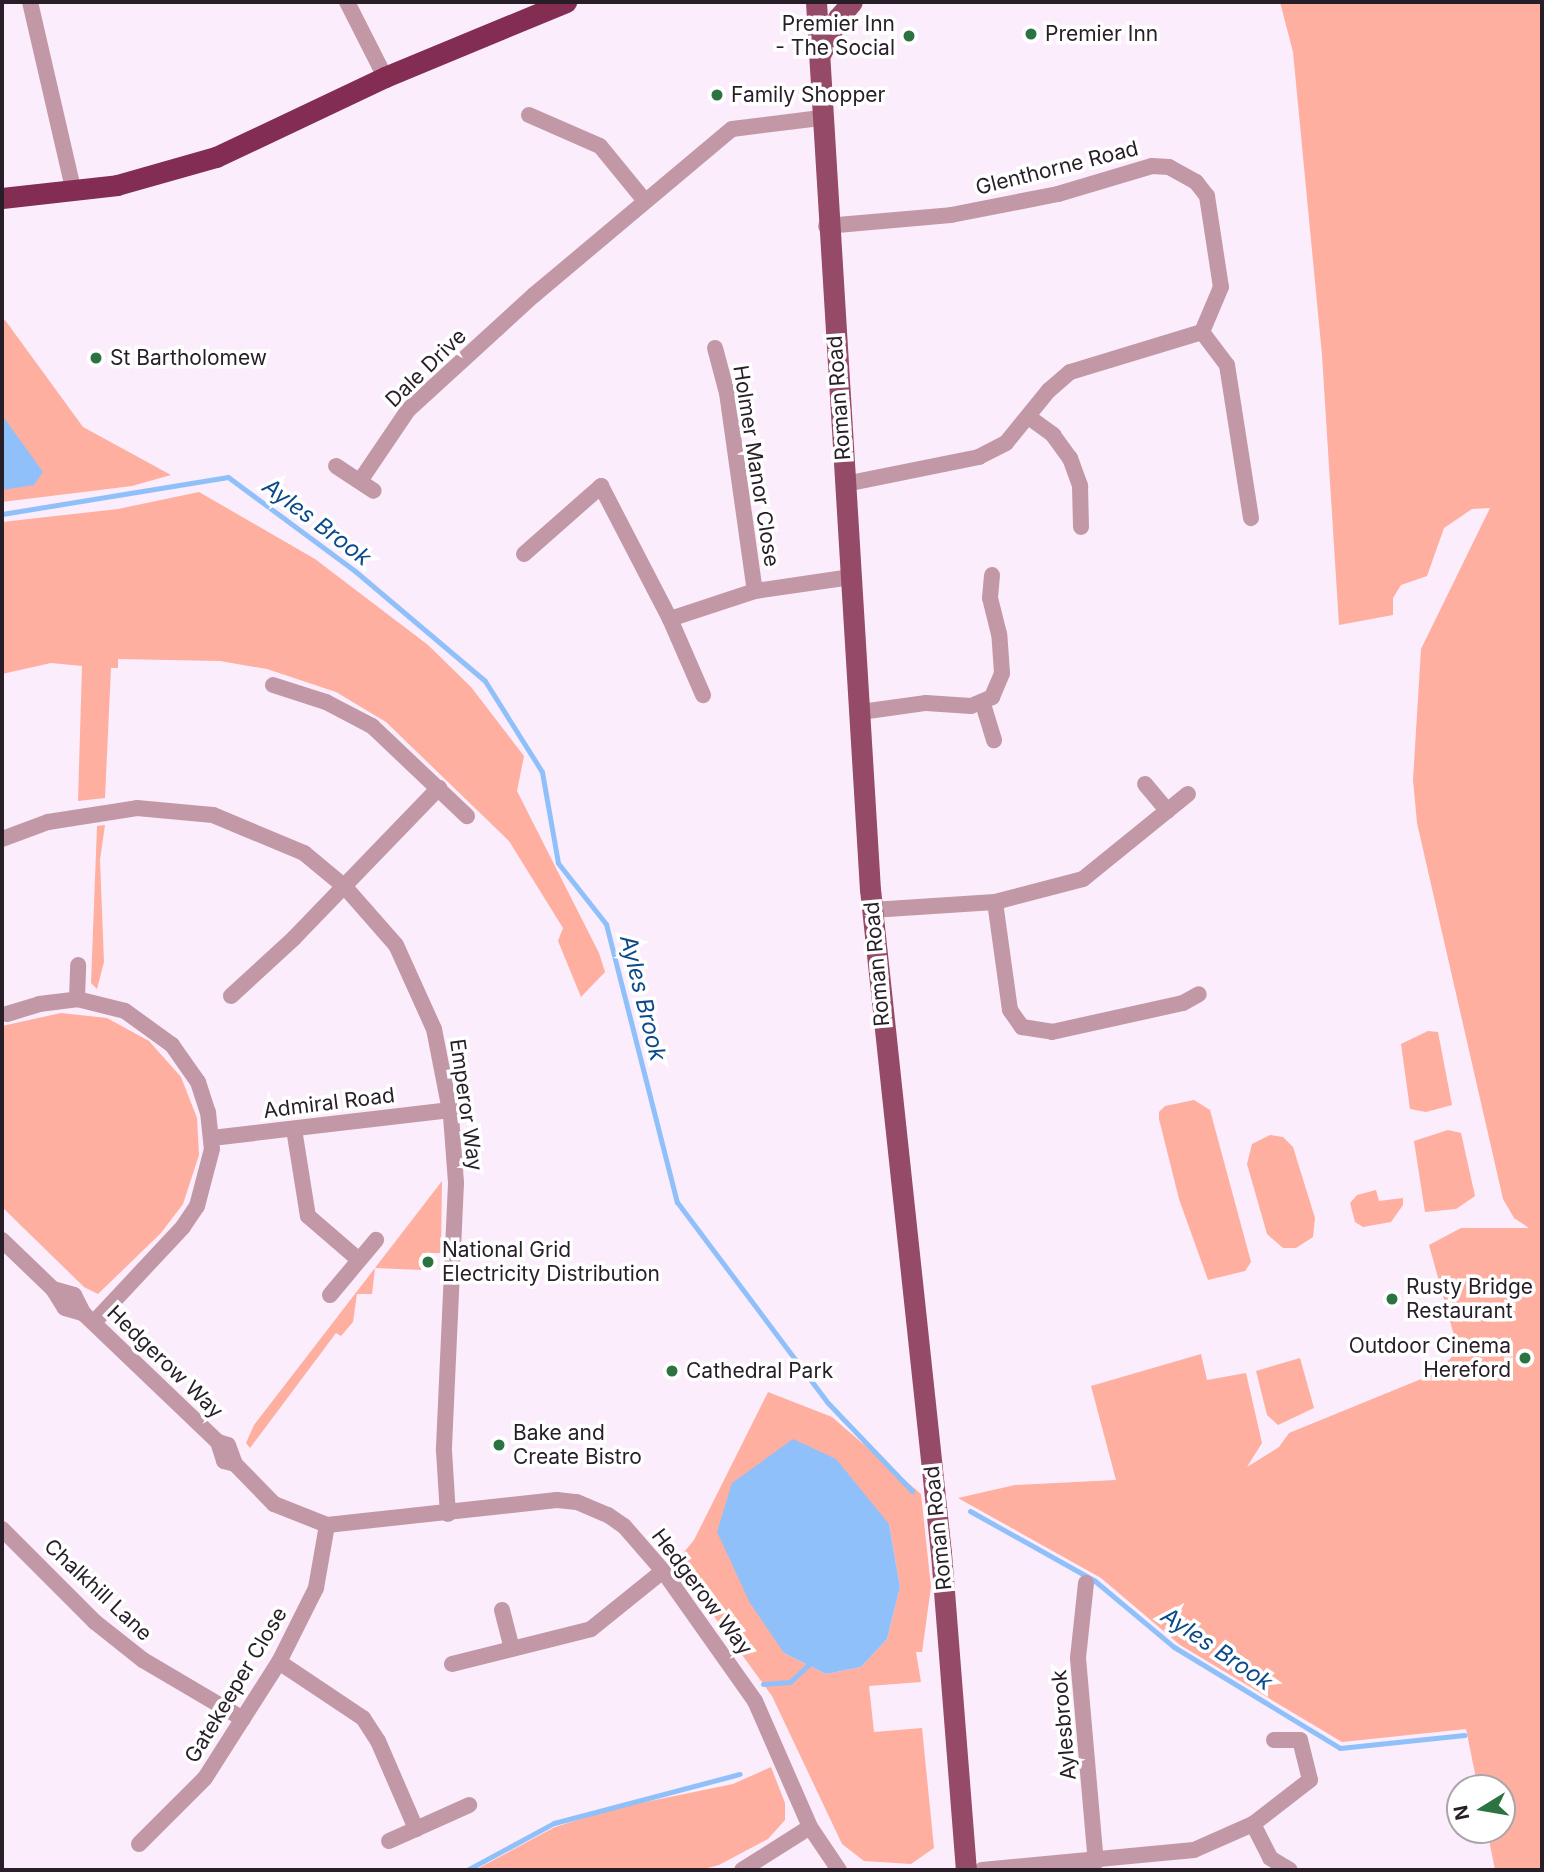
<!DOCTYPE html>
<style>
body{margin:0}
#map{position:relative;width:1544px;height:1872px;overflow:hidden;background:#fbedfc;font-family:Inter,sans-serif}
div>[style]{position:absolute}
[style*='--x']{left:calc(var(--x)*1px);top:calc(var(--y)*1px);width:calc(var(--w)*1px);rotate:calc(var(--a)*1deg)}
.green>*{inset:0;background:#feafa0}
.water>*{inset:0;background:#90c0fa}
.stream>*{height:5px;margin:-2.5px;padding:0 2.5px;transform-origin:2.5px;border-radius:2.5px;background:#90c0fa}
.street>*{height:16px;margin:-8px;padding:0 8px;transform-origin:8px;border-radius:8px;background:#c398a6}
.primary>*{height:21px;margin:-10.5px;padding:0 10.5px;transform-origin:10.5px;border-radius:10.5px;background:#954b67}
.highway>*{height:21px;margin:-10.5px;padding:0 10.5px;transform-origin:10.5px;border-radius:10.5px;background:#822d51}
.dots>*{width:19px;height:19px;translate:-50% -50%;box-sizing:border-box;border:4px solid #fff;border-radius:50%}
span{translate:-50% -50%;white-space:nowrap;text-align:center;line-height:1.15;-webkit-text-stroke:7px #fff;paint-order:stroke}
.poi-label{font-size:21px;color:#271e28}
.right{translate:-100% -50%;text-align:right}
.left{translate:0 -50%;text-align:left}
.street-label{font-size:21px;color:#271e28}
.water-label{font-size:23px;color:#0a4a8a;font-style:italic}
.frame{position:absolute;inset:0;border:4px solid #271e28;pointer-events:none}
.north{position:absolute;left:1446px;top:1774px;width:70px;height:70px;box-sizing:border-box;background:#fff;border:2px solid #a9a5a9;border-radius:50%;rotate:259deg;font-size:19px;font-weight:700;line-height:28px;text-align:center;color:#271e28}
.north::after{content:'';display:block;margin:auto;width:24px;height:32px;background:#2b7441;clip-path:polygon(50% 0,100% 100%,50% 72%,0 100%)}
</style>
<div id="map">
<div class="green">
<i style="clip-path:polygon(1280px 2px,1542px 2px,1542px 1870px,1495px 1870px,1487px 1830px,1502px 1830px,1502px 1788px,1478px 1788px,1466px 1729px,1342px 1742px,1180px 1645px,1101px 1578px,958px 1498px,1015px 1485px,1116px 1480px,1091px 1386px,1201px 1354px,1207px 1380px,1246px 1373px,1262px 1443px,1247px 1467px,1279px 1447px,1289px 1433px,1436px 1373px,1451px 1358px,1455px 1339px,1429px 1245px,1461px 1228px,1529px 1228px,1514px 1218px,1503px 1199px,1417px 823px,1413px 780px,1421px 649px,1490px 508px,1472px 509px,1444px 528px,1427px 576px,1401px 585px,1393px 598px,1393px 615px,1339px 625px,1322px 355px,1293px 52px)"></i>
<i style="clip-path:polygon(5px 320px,83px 427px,171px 475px,132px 486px,2px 502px,2px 322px)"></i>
<i style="clip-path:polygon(199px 492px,315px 559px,428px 645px,471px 687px,524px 756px,517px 791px,599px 953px,605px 972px,581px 997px,558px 941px,563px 928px,509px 841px,386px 722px,336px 692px,267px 669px,220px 661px,118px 659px,118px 668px,111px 668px,105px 798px,78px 801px,82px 666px,51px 663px,2px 674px,2px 522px,118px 509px)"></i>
<i style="clip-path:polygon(105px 825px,100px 860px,104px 962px,97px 989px,91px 983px,97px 826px)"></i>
<i style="clip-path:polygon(61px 1013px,107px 1018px,149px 1041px,181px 1077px,197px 1118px,199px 1155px,183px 1204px,161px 1233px,98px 1294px,84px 1287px,2px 1207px,2px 1026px)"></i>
<i style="clip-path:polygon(1428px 1031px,1438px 1032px,1452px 1105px,1426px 1112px,1410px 1109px,1401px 1044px)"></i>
<i style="clip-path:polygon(1194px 1100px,1210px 1110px,1251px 1262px,1245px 1271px,1208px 1280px,1179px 1199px,1159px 1119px,1159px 1112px,1165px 1106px)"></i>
<i style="clip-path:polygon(1448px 1130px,1461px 1133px,1475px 1196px,1456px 1209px,1425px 1212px,1414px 1141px)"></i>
<i style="clip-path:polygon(1270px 1135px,1283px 1137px,1293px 1147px,1315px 1218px,1313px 1237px,1296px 1248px,1283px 1248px,1267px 1234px,1247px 1164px,1252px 1144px)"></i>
<i style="clip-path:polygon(442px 1181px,441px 1253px,422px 1253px,421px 1270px,375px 1268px,372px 1294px,357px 1294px,353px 1322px,341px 1336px,336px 1333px,250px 1448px,246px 1443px,254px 1425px)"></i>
<i style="clip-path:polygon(1376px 1190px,1379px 1201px,1403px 1198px,1403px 1205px,1391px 1222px,1363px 1227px,1355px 1222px,1350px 1203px,1357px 1195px)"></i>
<i style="clip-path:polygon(1300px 1358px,1314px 1408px,1278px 1425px,1267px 1415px,1256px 1371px)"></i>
<i style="clip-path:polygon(evenodd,768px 1392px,832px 1417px,921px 1494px,931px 1587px,922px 1652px,916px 1652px,921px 1682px,869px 1686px,874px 1732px,922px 1728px,934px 1848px,911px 1864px,864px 1861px,842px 1844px,772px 1696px,675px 1563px,694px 1540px,768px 1392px,889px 1524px,900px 1587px,887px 1639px,861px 1667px,826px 1674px,784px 1653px,889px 1524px)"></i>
<i style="clip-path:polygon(771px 1767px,785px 1803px,785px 1820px,768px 1839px,719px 1865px,700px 1870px,475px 1870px,555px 1827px,616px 1808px,733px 1784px)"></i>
</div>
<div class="water">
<i style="clip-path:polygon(2px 415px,43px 472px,34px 485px,2px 490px)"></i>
<i style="clip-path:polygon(793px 1439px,836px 1459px,889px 1524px,900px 1587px,887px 1639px,861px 1667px,826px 1674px,784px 1653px,750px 1603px,717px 1532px,732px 1483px)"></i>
</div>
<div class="stream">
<i style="--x:2;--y:514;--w:229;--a:-9.3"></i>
<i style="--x:228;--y:477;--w:158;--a:36.5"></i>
<i style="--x:355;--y:571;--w:170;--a:40.2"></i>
<i style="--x:485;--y:681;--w:107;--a:57.9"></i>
<i style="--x:542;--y:772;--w:92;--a:80"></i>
<i style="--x:558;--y:863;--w:78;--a:51.8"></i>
<i style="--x:606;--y:924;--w:287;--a:75.7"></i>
<i style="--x:677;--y:1202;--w:251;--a:53.1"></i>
<i style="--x:828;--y:1403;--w:122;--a:46.3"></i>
<i style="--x:970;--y:1511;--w:143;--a:29.2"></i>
<i style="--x:1095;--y:1581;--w:103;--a:39.9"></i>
<i style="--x:1174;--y:1647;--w:194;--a:31.3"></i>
<i style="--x:1340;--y:1748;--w:125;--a:-6"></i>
<i style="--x:763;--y:1684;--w:27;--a:-4"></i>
<i style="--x:790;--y:1682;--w:25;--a:-43"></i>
<i style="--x:467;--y:1870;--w:99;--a:-28.4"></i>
<i style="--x:554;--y:1823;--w:192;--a:-14.8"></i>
</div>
<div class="street">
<i style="--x:30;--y:2;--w:195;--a:77"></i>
<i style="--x:347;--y:2;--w:84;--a:63.1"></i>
<i style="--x:529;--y:115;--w:77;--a:23.6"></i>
<i style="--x:600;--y:146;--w:71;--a:50.7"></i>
<i style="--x:826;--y:226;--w:125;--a:-5"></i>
<i style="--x:951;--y:215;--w:109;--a:-11.1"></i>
<i style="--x:1058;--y:194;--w:98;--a:-16.6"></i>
<i style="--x:1152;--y:166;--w:17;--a:3"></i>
<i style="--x:1169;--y:167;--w:31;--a:29"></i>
<i style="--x:1196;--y:182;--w:18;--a:52"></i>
<i style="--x:1207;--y:196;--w:92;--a:81.3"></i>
<i style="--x:1221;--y:287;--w:49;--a:112.9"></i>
<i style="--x:1202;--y:332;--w:138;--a:163.1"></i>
<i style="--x:1070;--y:372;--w:28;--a:139"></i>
<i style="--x:1049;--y:390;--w:68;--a:129.1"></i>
<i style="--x:1006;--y:443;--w:30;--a:153"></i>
<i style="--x:979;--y:457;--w:137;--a:168.6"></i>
<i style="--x:1202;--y:332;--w:41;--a:52.9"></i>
<i style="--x:1227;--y:365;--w:155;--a:81.1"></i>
<i style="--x:715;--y:348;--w:47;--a:75.1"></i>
<i style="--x:727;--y:393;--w:200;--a:82"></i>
<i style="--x:1030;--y:418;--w:29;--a:36"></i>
<i style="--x:1053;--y:435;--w:29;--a:54"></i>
<i style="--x:1070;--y:458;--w:30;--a:70"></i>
<i style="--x:1080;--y:486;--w:41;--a:88.6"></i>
<i style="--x:336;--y:466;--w:45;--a:33.3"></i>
<i style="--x:360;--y:481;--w:86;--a:-55.9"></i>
<i style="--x:408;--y:410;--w:171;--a:-42.4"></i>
<i style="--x:534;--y:295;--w:258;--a:-40"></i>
<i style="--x:732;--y:129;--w:89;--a:-7.1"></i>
<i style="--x:524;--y:554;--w:103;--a:-41.4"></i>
<i style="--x:601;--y:486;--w:150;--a:62.6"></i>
<i style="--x:670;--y:619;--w:89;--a:-18.2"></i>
<i style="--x:755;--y:591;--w:97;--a:-8.3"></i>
<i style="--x:670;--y:619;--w:83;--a:66.5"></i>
<i style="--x:273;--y:685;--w:56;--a:17.8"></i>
<i style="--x:326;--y:702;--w:52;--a:27.6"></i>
<i style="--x:372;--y:726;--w:131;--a:43.5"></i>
<i style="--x:983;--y:704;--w:38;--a:73"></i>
<i style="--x:861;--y:712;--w:66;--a:-7.9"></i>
<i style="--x:926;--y:703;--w:45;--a:3.8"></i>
<i style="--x:971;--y:706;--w:23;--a:-23"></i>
<i style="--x:992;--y:697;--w:26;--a:-67"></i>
<i style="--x:1002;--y:673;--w:39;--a:-94"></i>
<i style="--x:999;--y:634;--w:37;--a:-104"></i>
<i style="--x:990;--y:598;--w:23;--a:-85"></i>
<i style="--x:1145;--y:784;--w:35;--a:50"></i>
<i style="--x:2;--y:839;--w:49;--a:-20.3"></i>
<i style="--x:48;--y:822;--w:90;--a:-8.9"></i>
<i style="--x:137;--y:808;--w:76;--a:5.3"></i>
<i style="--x:213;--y:815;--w:99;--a:22.7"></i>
<i style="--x:304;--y:853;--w:53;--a:39.7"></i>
<i style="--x:345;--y:887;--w:77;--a:48.7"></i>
<i style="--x:396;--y:945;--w:92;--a:65.7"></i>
<i style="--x:434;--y:1029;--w:89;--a:78.9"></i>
<i style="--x:451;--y:1116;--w:67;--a:85.7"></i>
<i style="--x:456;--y:1183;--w:268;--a:92.6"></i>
<i style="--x:444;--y:1451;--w:63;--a:86.4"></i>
<i style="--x:995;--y:902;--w:109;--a:82.1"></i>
<i style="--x:1010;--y:1010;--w:21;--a:55"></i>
<i style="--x:1022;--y:1027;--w:30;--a:9"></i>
<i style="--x:1052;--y:1032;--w:134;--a:-12.5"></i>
<i style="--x:1183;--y:1003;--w:18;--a:-29"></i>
<i style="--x:872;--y:910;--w:123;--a:-3.7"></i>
<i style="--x:995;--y:902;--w:91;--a:-14.6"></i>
<i style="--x:1083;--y:879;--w:135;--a:-39"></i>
<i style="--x:231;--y:996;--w:86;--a:-42.6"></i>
<i style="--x:294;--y:938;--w:209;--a:-46"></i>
<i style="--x:77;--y:999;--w:34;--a:-88"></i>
<i style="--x:7;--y:1014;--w:34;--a:-17"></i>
<i style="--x:39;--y:1004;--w:38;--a:-7"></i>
<i style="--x:77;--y:999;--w:49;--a:14"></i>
<i style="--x:125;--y:1011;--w:58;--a:35.9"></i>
<i style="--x:172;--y:1045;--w:45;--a:54.9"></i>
<i style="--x:198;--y:1082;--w:32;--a:72"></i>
<i style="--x:208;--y:1112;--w:37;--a:84"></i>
<i style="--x:212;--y:1149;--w:59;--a:104.7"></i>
<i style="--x:197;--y:1206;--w:25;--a:124"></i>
<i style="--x:183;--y:1227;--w:130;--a:133.1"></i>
<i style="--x:294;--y:1129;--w:88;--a:80.9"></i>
<i style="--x:308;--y:1216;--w:67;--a:40.8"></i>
<i style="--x:212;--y:1138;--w:240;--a:-6.7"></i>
<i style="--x:2;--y:1240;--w:71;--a:43.9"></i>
<i style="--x:53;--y:1289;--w:22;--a:58"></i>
<i style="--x:65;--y:1308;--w:19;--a:16"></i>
<i style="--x:53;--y:1289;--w:22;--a:16"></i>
<i style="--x:74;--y:1295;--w:20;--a:63"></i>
<i style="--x:83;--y:1313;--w:187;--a:43.7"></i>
<i style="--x:218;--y:1442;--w:10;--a:17"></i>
<i style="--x:228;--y:1445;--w:20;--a:70"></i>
<i style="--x:330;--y:1295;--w:72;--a:-50.1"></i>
<i style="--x:218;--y:1442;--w:20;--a:72"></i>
<i style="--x:224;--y:1461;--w:11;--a:15"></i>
<i style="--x:235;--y:1464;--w:56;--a:45.7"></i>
<i style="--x:274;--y:1504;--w:57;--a:21.6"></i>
<i style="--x:327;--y:1525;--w:231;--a:-6.2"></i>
<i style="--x:557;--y:1500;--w:20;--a:6"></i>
<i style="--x:577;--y:1502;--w:34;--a:23"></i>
<i style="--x:608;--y:1515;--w:19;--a:35"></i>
<i style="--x:624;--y:1526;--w:60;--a:49.1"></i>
<i style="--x:663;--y:1571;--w:159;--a:54.7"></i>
<i style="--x:755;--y:1701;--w:137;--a:66.4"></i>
<i style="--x:810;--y:1827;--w:52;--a:56"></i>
<i style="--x:2;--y:1529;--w:132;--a:45"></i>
<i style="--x:95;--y:1622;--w:61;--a:38.4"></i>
<i style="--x:143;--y:1660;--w:116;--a:30.5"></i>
<i style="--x:1086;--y:1583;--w:75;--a:96.1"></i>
<i style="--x:1078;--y:1658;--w:205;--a:85"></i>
<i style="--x:502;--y:1610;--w:40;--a:75.6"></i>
<i style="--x:279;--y:1662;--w:101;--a:33.7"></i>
<i style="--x:363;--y:1718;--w:27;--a:57"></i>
<i style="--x:378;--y:1741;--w:96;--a:66.6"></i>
<i style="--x:452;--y:1664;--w:143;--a:-14.1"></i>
<i style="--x:591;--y:1629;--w:92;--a:-38.9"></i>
<i style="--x:1253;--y:1824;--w:38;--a:63"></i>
<i style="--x:1270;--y:1858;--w:23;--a:31"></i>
<i style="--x:389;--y:1841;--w:88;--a:-24.2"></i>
<i style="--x:139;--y:1844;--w:93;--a:-45"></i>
<i style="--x:205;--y:1778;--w:138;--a:-57.5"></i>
<i style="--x:279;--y:1662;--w:83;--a:-63.4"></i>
<i style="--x:316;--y:1588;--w:64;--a:-80.1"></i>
<i style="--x:742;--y:1870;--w:80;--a:-32.3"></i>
<i style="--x:982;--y:1870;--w:213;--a:-5.4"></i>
<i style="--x:1194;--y:1850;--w:64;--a:-23.8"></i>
<i style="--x:1253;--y:1824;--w:72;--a:-37.7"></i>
<i style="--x:1310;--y:1780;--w:41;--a:-104"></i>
<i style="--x:1300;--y:1740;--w:26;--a:180"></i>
</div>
<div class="primary">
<i style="--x:816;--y:2;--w:889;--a:86.52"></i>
<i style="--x:870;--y:889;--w:668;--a:83.9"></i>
<i style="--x:941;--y:1553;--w:318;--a:85.5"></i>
<i style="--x:821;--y:53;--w:39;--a:-64"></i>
<i style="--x:838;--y:18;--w:21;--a:-49"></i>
</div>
<div class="highway">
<i style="--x:2;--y:198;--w:116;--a:-6.4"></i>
<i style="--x:117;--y:185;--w:103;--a:-15.8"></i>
<i style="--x:216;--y:157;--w:187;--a:-25.3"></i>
<i style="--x:385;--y:77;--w:196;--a:-22.5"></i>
</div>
<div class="dots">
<i style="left:1031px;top:34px;background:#2b7441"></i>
<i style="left:909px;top:36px;background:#2b7441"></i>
<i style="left:717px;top:95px;background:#2b7441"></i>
<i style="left:96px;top:358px;background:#2b7441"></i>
<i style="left:428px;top:1262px;background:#2b7441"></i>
<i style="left:1392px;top:1299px;background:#2b7441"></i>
<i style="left:1525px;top:1358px;background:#2b7441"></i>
<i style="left:672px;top:1371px;background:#2b7441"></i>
<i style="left:499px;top:1445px;background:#2b7441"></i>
</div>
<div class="poi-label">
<span class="right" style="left:895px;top:36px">Premier Inn<br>- The Social</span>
<span class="left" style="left:1045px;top:34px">Premier Inn</span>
<span class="left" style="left:731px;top:95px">Family Shopper</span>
<span class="left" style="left:110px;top:358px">St Bartholomew</span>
<span class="left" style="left:442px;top:1262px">National Grid<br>Electricity Distribution</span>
<span class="left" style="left:1406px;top:1299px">Rusty Bridge<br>Restaurant</span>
<span class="right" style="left:1511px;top:1358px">Outdoor Cinema<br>Hereford</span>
<span class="left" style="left:686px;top:1371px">Cathedral Park</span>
<span class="left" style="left:513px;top:1445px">Bake and<br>Create Bistro</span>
</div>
<div class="street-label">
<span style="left:1057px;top:168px;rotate:-14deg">Glenthorne Road</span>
<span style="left:426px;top:368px;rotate:-44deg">Dale Drive</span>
<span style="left:839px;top:398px;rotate:-94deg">Roman Road</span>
<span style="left:756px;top:466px;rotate:81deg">Holmer Manor Close</span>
<span style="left:877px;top:964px;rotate:-95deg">Roman Road</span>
<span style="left:329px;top:1103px;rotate:-7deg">Admiral Road</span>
<span style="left:466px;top:1105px;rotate:82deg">Emperor Way</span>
<span style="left:165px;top:1362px;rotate:44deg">Hedgerow Way</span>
<span style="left:938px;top:1528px;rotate:-96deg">Roman Road</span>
<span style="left:98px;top:1590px;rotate:43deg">Chalkhill Lane</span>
<span style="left:702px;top:1592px;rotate:53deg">Hedgerow Way</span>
<span style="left:236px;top:1685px;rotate:-59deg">Gatekeeper Close</span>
<span style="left:1064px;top:1725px;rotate:-95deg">Aylesbrook</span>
</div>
<div class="water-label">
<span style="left:317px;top:522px;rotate:37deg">Ayles Brook</span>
<span style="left:643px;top:998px;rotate:76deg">Ayles Brook</span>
<span style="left:1217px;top:1649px;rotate:34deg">Ayles Brook</span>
</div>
<div class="frame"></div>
<div class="north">N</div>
</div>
